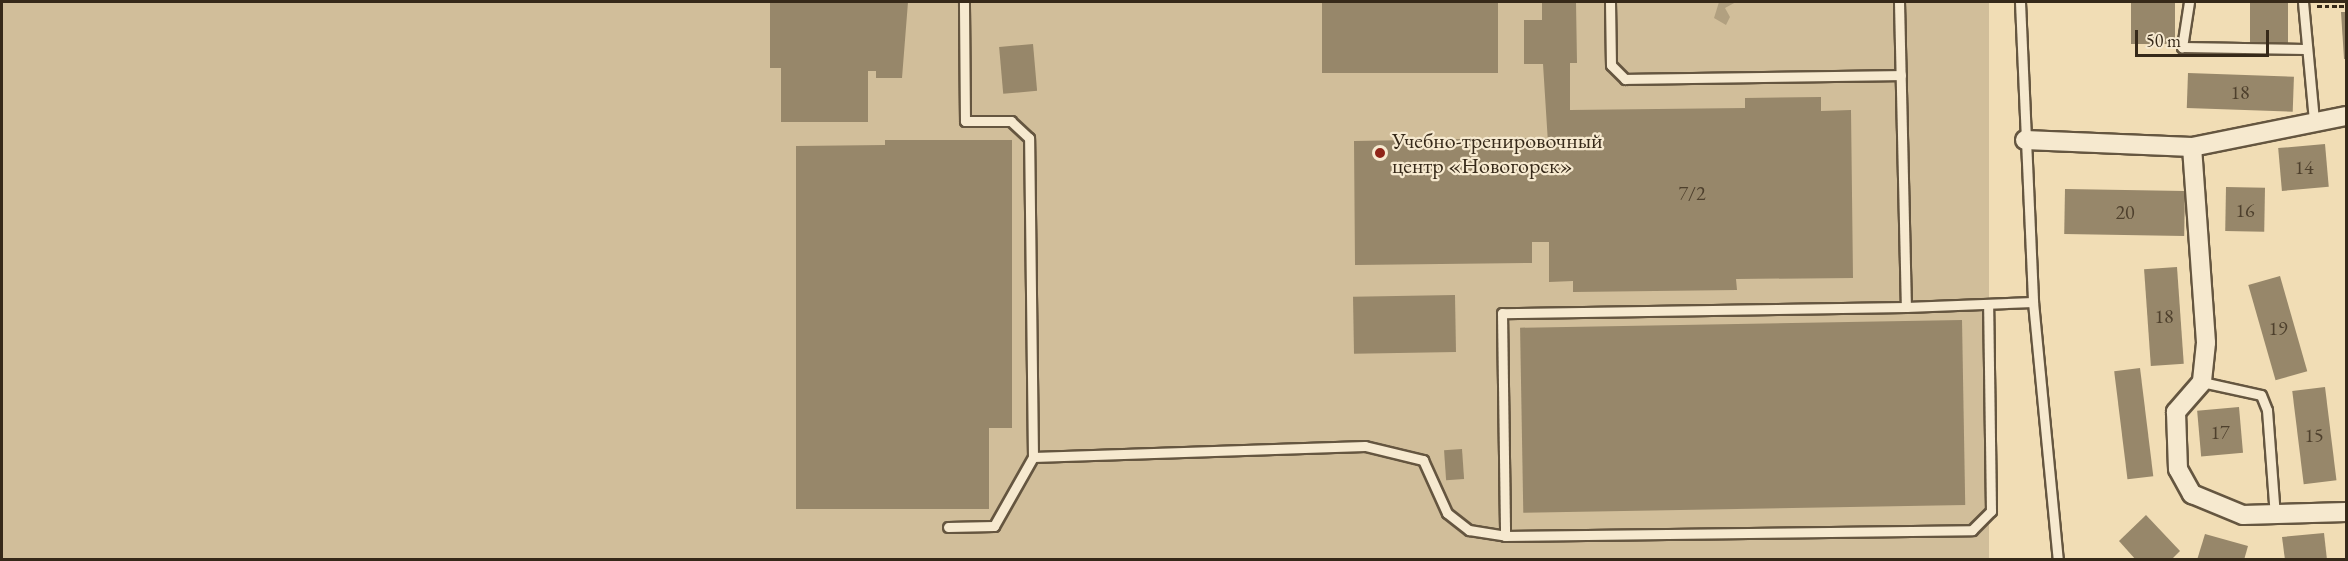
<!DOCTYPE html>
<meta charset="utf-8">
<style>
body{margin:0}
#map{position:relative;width:2348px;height:561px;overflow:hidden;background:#f1ddb5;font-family:"EB Garamond",serif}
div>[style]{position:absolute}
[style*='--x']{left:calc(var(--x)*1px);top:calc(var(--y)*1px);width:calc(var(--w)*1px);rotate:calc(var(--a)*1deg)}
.green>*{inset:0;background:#d1be9a;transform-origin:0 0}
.water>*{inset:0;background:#b1a080}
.building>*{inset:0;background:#97876a;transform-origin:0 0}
.path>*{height:3px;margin-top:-1.5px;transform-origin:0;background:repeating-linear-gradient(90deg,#362919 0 4.5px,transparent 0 7.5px)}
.roads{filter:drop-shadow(2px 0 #655640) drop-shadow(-2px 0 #655640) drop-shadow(0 2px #655640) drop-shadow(0 -2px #655640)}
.service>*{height:9px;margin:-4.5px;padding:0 4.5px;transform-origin:4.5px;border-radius:4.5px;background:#f6e9cf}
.minor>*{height:18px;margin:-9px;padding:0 9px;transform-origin:9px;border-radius:9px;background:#f6e9cf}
.dots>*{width:16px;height:16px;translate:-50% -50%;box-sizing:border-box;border:3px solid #f6e9cf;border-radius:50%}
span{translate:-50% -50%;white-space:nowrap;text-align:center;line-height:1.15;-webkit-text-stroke:4.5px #f6e9cf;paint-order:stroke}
.number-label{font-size:20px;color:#4e402d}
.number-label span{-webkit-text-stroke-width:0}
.poi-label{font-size:22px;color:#362919}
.left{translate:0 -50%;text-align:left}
.frame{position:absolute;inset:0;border:3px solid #362919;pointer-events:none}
.scale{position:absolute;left:2135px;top:30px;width:134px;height:27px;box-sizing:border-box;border:3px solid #362919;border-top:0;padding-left:8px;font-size:18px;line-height:21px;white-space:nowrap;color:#362919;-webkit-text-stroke:4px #f6e9cf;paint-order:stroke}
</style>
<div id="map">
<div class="green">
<i style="left:2px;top:2px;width:1987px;height:557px"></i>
</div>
<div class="water">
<i style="clip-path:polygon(1719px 2px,1736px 2px,1725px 8px,1730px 17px,1726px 25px,1714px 18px)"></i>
</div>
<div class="building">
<i style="clip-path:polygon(770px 2px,908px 2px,902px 78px,876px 78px,876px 71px,868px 71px,868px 122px,781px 122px,781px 68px,770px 68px)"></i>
<i style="left:1322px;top:2px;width:176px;height:71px"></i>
<i style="clip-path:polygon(1542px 2px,1576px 2px,1577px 63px,1570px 63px,1570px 110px,1745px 108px,1745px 98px,1821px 97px,1821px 111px,1851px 110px,1853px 278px,1736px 279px,1737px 290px,1573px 292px,1573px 281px,1549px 282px,1549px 242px,1532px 242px,1532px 263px,1355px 265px,1354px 141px,1531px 138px,1531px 144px,1548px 143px,1543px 64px,1524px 64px,1524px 20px,1542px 20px)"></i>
<i style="left:2131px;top:2px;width:44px;height:42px"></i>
<i style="left:2250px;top:2px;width:38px;height:41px"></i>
<i style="clip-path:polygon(2341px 12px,2346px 12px,2346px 59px,2344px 59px)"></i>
<i style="left:1033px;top:44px;width:47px;height:34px;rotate:85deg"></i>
<i style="left:2188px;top:73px;width:106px;height:35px;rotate:2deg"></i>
<i style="clip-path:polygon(885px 140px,1012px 140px,1012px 428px,989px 428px,989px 509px,796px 509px,796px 146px,885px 145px)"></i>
<i style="left:2325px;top:144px;width:43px;height:47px;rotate:85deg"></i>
<i style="left:2226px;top:187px;width:39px;height:44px;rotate:1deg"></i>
<i style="left:2065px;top:189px;width:120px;height:45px;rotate:1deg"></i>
<i style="left:2177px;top:267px;width:97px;height:33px;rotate:86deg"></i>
<i style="left:2280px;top:276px;width:99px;height:33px;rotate:74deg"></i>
<i style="left:1455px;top:295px;width:57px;height:102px;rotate:89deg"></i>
<i style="left:1962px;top:320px;width:185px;height:442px;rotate:89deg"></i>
<i style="left:2140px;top:368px;width:109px;height:26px;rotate:83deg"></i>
<i style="left:2325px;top:387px;width:94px;height:33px;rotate:83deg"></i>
<i style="left:2239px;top:407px;width:46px;height:42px;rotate:85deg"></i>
<i style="left:1462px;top:449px;width:30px;height:18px;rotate:86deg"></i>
<i style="clip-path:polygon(2146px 515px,2180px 551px,2171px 560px,2136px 560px,2119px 541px)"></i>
<i style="clip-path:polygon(2324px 533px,2327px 560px,2285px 560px,2282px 537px)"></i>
<i style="clip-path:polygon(2205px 534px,2248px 546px,2244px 560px,2197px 560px)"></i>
</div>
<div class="path">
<i style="--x:2317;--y:6;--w:29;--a:0"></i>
</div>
<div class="roads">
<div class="service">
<i style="--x:1610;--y:2;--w:63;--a:89.1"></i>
<i style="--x:1611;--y:65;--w:20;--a:45"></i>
<i style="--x:1625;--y:79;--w:276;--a:-0.8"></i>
<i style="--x:1899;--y:2;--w:305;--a:88.7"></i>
<i style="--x:1906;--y:307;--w:127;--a:-2.3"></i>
<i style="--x:2020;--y:2;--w:300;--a:87.5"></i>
<i style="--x:2033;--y:302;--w:259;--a:84.5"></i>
<i style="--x:2189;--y:2;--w:46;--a:98.8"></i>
<i style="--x:2182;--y:47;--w:123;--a:0.9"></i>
<i style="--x:2303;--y:2;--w:119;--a:84.7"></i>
<i style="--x:1906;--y:307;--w:404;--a:179.1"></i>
<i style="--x:1502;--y:313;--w:223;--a:89.2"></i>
<i style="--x:1505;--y:536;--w:467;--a:-0.7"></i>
<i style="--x:1972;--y:530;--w:27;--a:-45"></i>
<i style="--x:1991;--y:511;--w:206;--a:-90.8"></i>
<i style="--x:2202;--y:382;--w:60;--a:12.4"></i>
<i style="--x:2261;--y:395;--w:16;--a:68"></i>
<i style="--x:2267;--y:410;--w:106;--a:85.7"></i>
<i style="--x:1033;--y:457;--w:332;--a:-1.9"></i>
<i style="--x:1365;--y:446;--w:60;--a:13.6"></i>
<i style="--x:1423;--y:460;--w:58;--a:65.6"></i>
<i style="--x:1447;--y:513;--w:28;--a:38"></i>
<i style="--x:1469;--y:530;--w:36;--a:9"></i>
<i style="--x:948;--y:527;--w:46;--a:-1.2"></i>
<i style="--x:994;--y:526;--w:79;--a:-60.5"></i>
<i style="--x:1033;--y:457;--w:319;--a:-90.7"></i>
<i style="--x:1029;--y:138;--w:25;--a:-137"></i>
<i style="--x:1011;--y:121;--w:46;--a:180"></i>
<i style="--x:965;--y:121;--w:119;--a:-90.5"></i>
</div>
<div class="minor">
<i style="--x:2025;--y:140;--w:167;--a:2.4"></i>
<i style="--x:2192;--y:147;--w:157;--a:-11.4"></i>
<i style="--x:2192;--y:147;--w:196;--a:85.9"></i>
<i style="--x:2206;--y:343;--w:39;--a:96"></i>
<i style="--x:2202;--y:382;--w:40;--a:131"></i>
<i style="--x:2176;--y:412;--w:57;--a:88"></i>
<i style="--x:2178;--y:469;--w:29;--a:61"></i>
<i style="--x:2192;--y:494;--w:55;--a:22.4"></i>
<i style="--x:2243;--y:515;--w:103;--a:-1.7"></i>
</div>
</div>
<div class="dots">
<i style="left:1380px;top:153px;background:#8f2418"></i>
</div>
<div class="number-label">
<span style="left:2240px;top:92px">18</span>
<span style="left:2304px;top:167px">14</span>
<span style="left:1692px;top:193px">7/2</span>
<span style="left:2245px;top:210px">16</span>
<span style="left:2125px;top:212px">20</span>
<span style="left:2164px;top:316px">18</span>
<span style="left:2278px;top:328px">19</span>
<span style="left:2220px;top:432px">17</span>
<span style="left:2314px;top:435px">15</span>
</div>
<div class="poi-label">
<span class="left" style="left:1392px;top:153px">Учебно-тренировочный<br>центр «Новогорск»</span>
</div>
<div class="frame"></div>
<div class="scale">50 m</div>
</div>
